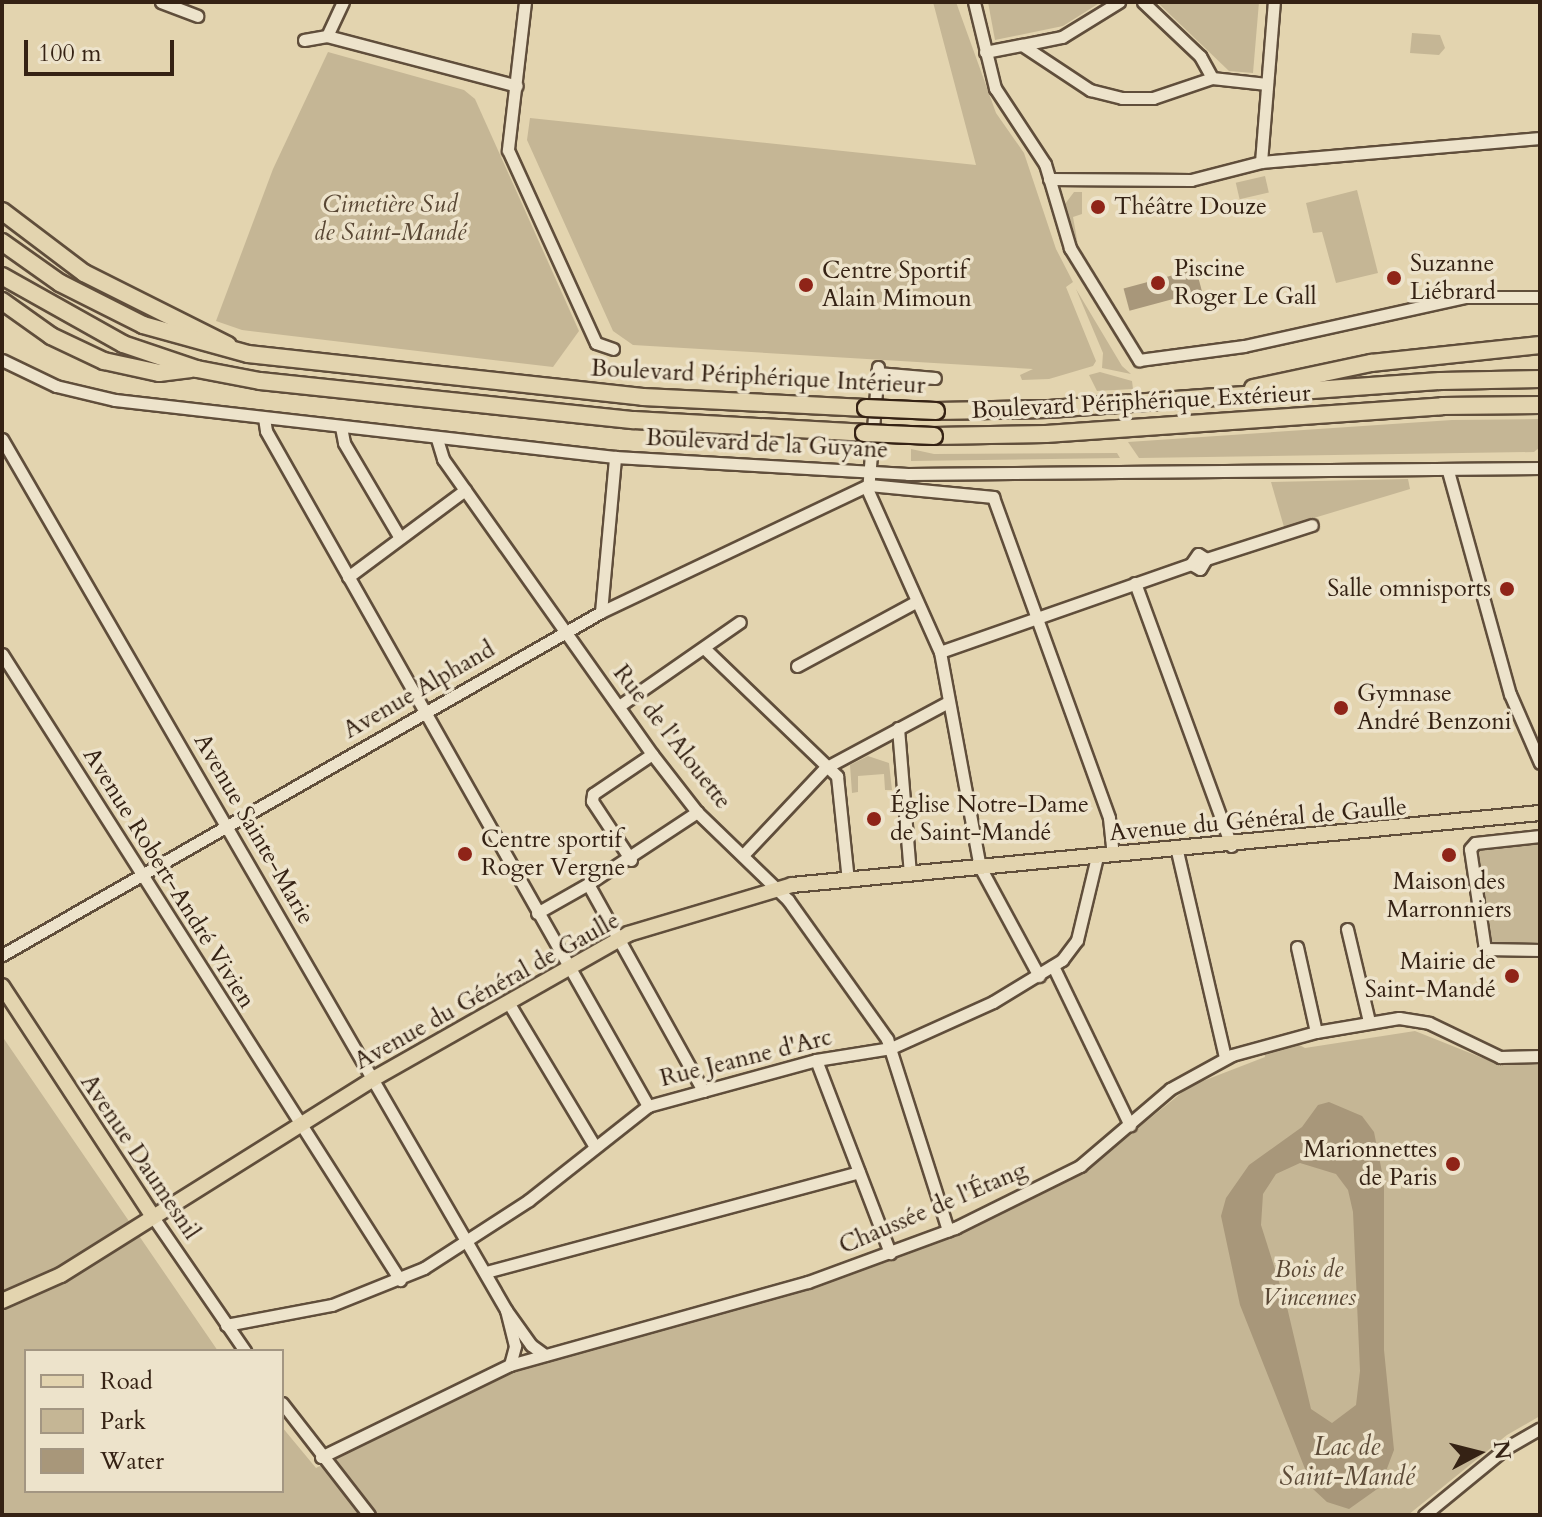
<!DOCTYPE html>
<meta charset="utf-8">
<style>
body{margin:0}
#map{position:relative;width:1542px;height:1517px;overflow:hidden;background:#e3d4af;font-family:Cardo,serif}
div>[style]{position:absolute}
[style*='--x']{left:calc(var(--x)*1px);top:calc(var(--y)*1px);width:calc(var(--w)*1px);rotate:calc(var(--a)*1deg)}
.green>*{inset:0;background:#c5b695;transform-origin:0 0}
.water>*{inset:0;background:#a8977a;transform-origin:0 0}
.roads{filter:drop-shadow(2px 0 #604e3b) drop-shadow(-2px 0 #604e3b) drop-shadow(0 2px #604e3b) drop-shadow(0 -2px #604e3b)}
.minor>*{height:11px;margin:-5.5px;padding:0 5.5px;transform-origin:5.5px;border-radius:5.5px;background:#ede3cb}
.major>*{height:14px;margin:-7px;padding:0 7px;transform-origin:7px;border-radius:7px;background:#e3d4af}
.highway>*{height:16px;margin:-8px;padding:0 8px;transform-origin:8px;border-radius:8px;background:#e3d4af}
.bridges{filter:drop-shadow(2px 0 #352214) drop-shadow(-2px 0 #352214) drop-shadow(0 2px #352214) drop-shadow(0 -2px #352214)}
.highway-bridge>*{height:16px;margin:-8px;padding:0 8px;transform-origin:8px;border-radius:8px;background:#e3d4af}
.dots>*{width:22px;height:22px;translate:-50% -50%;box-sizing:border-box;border:4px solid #ede3cb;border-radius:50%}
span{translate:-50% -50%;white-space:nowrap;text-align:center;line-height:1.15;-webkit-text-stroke:7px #ede3cb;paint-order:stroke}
.park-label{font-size:24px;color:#594734;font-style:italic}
.poi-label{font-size:24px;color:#352214}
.left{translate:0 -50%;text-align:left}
.right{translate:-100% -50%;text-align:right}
.street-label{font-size:24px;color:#352214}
.water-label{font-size:26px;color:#5d4b38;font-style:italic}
.frame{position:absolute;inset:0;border:4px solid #352214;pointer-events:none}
.legend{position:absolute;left:24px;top:1349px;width:260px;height:144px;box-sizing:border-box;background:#ede3cb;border:2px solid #a39682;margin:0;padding:10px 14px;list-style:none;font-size:24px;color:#352214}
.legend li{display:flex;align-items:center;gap:16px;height:40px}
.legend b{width:40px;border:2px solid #a39682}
.north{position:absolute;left:1438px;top:1413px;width:80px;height:80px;-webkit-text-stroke:6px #ede3cb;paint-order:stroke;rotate:83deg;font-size:22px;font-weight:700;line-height:32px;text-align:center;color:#352214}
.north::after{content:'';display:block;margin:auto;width:28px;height:36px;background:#352214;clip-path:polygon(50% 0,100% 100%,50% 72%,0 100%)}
.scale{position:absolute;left:24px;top:40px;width:150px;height:36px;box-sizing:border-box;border:4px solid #352214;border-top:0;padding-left:10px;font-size:24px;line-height:28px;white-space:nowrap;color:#352214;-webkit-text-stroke:6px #ede3cb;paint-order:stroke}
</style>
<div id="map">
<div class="green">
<i style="clip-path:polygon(933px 2px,956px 2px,996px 113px,1024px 153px,1056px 249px,1073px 282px,1066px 287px,1096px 361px,1093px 366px,1049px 379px,1022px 380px,1020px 375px,1033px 369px,633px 345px,613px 331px,527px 140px,530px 118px,976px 165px)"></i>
<i style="clip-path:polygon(988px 2px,1101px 2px,1063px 26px,995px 40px)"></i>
<i style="clip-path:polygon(1157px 2px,1259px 2px,1253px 73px,1229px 71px)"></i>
<i style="clip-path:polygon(1412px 33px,1440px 35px,1445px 48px,1439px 55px,1410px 53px)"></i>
<i style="clip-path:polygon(328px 52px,464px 90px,475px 99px,579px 331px,553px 367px,242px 330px,216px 321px,273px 169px)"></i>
<i style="left:1265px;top:176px;width:17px;height:30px;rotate:77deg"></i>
<i style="clip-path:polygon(1357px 190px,1378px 273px,1336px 283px,1322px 232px,1313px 233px,1306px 203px)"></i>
<i style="clip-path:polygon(1074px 192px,1082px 192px,1082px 214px,1073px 217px,1078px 245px,1065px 204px)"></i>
<i style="clip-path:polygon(1076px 289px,1122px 366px,1131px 374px,1102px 368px,1103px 353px)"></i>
<i style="clip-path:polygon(1100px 372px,1132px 381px,1133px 389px,1097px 391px,1089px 375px)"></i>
<i style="clip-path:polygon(1539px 419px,1540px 447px,1534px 452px,1139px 458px,1128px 442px,1452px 420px)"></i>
<i style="clip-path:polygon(911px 449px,934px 454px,1117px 453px,1120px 458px,911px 461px)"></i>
<i style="clip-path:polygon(1408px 479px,1410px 489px,1284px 527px,1271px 482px)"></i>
<i style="clip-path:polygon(868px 756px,889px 763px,892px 790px,885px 790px,884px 774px,858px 776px,858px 792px,852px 793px,850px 765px)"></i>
<i style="clip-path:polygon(1540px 841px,1540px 945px,1489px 946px,1475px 852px)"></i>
<i style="clip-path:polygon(1415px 1031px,1495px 1063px,1540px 1063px,1540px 1416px,1507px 1435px,1408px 1515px,2px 1515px,2px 1036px,218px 1351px,26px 1351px,26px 1491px,282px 1491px,282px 1427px,316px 1468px,494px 1376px,783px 1295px,894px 1257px,1015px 1206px,1092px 1165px,1190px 1086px,1265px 1057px,1264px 1050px,1294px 1042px,1305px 1048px)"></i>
</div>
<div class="water">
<i style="left:1196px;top:269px;width:23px;height:75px;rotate:75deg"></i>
<i style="clip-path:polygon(evenodd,1329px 1102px,1362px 1116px,1374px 1132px,1384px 1182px,1384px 1350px,1394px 1450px,1380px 1487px,1349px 1509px,1327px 1502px,1313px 1489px,1240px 1305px,1221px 1216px,1226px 1198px,1249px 1165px,1302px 1127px,1318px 1105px,1329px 1102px,1300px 1163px,1336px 1174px,1348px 1190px,1353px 1212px,1360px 1371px,1356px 1405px,1332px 1423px,1311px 1409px,1287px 1307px,1261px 1225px,1263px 1194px,1276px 1174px,1300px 1163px)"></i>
</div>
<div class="roads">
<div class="minor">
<i style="--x:161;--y:2;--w:39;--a:21"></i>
<i style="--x:525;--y:2;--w:149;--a:96.6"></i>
<i style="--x:508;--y:150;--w:212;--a:65.5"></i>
<i style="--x:596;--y:343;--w:18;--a:19"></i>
<i style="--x:974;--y:2;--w:89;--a:76.3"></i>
<i style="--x:995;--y:88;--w:91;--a:56.7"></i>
<i style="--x:1045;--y:164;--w:88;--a:73.4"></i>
<i style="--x:1070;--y:248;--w:132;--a:58.4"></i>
<i style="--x:1139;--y:360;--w:106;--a:-7.6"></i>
<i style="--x:1244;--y:346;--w:226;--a:-12.5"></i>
<i style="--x:1465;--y:297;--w:75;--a:0"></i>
<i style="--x:1143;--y:2;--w:79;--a:43.5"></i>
<i style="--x:1200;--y:56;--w:25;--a:61"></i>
<i style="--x:327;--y:36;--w:38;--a:-65"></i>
<i style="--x:304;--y:40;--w:23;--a:-10"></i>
<i style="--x:327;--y:36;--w:196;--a:14.7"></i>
<i style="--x:1022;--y:45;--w:41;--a:-11.3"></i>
<i style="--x:1062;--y:37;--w:67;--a:-31.6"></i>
<i style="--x:985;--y:52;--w:38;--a:-11"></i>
<i style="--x:1022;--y:45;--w:82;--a:33.5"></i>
<i style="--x:1090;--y:90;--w:33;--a:14"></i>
<i style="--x:1122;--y:98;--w:31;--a:0"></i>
<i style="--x:1153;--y:98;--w:62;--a:-18.7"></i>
<i style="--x:1212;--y:78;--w:55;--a:6.2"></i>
<i style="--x:1261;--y:162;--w:161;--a:-85.4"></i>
<i style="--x:1049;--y:179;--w:142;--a:0.4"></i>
<i style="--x:1191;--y:180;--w:72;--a:-14.4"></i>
<i style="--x:1261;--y:162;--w:280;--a:-4.9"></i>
<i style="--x:2;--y:360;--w:60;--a:25.7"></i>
<i style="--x:56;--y:386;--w:61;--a:13.3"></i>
<i style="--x:115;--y:400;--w:503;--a:6.5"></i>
<i style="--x:615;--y:457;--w:293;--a:3.3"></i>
<i style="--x:908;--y:474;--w:632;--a:-0.54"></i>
<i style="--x:878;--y:367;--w:124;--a:94.6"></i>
<i style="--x:868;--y:491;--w:176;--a:65.9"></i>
<i style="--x:940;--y:652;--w:219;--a:79.5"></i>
<i style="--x:980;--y:867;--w:124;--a:61.6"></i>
<i style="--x:877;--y:373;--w:58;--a:4.9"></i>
<i style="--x:264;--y:418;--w:13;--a:81"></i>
<i style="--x:266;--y:431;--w:776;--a:60.49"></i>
<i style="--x:341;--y:427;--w:16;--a:79"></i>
<i style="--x:344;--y:443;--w:110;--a:59.5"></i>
<i style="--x:2;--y:439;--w:1006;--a:59.94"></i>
<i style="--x:437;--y:439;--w:21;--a:73"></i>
<i style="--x:443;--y:459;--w:362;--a:54.7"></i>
<i style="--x:652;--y:754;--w:73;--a:52.2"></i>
<i style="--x:697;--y:812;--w:127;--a:44"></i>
<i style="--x:788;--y:900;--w:171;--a:54.5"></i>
<i style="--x:887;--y:1039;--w:201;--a:72.3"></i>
<i style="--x:1448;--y:471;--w:231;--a:74.5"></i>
<i style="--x:1510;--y:694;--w:75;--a:66.5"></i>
<i style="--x:1206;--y:559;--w:111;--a:-17.8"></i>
<i style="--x:348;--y:577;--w:146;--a:-36.6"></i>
<i style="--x:1135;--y:583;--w:280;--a:69.9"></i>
<i style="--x:601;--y:612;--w:156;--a:-84.8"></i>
<i style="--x:704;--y:648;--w:185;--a:43.9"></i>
<i style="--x:837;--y:776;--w:105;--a:84"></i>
<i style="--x:940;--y:652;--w:266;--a:-19.3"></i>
<i style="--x:1191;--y:564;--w:10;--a:29"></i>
<i style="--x:1200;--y:569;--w:12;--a:-59"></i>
<i style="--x:1206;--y:559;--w:9;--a:-148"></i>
<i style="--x:1198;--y:554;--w:12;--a:125"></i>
<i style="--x:2;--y:654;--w:742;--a:57.55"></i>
<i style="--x:797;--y:666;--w:136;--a:-28.4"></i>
<i style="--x:619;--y:706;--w:147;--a:-34.8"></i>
<i style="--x:898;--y:728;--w:146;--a:85.3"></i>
<i style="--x:1540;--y:836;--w:65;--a:173.9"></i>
<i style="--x:1475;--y:843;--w:8;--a:130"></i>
<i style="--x:1470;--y:849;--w:101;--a:81.5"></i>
<i style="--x:1485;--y:949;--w:55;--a:1"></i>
<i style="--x:1177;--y:851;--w:212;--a:76.9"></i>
<i style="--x:744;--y:854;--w:118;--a:-46.7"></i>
<i style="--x:825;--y:768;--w:140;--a:-28.2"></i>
<i style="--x:631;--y:860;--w:71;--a:-123.5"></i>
<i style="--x:592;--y:801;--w:7;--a:-82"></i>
<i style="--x:593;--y:794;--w:71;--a:-34.1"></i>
<i style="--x:588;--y:884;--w:131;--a:-33.4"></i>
<i style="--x:537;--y:913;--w:59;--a:-29.6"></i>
<i style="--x:588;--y:884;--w:237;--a:60.9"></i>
<i style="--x:1347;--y:929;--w:95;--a:76.6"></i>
<i style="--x:1297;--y:947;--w:87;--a:77.4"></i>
<i style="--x:2;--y:955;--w:690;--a:-29.8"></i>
<i style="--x:601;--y:612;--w:297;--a:-25.4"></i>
<i style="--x:869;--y:485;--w:125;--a:5.5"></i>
<i style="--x:993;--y:497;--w:341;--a:70.1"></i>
<i style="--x:1109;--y:818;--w:37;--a:84"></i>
<i style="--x:1053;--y:966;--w:177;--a:64.2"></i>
<i style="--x:508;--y:1002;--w:169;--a:59"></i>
<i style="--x:816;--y:1060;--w:207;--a:69"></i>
<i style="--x:153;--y:1217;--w:163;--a:55.5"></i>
<i style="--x:486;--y:1272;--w:386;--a:-15"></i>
<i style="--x:226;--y:1325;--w:108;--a:-10.7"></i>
<i style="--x:332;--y:1305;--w:99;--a:-21.9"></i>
<i style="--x:424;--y:1268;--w:125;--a:-32.9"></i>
<i style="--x:529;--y:1200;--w:152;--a:-38.3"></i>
<i style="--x:648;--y:1106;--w:174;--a:-15.3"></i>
<i style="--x:816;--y:1060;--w:76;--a:-9.1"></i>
<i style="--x:891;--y:1048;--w:112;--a:-24.3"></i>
<i style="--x:993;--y:1002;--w:81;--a:-31.3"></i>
<i style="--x:1062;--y:960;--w:25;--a:-53"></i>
<i style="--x:1077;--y:940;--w:85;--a:-76.5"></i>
<i style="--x:510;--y:1365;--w:20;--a:-75"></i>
<i style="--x:515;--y:1346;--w:37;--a:-104"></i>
<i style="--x:506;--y:1310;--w:43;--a:54.5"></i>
<i style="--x:531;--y:1345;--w:17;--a:36"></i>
<i style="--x:282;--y:1403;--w:142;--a:52.2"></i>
<i style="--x:321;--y:1457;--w:210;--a:-26"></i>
<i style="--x:510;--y:1365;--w:309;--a:-15.6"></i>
<i style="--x:808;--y:1282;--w:157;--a:-20.2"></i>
<i style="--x:955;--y:1228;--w:140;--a:-26.4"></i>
<i style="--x:1080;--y:1166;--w:118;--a:-40.5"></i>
<i style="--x:1170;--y:1089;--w:71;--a:-28.7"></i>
<i style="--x:1232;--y:1055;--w:87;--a:-15.3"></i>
<i style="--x:1316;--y:1032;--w:84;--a:-9.6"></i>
<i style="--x:1399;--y:1018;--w:30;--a:9"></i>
<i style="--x:1429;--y:1023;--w:79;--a:25.6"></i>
<i style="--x:1500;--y:1057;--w:40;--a:-1.4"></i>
<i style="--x:1424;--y:1515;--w:106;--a:-39.3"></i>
<i style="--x:1506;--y:1448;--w:39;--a:-30"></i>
</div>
<div class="major">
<i style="--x:2;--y:986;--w:276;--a:56.8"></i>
<i style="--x:2;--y:1301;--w:64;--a:-23.8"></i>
<i style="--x:61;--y:1275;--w:371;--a:-32.1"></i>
<i style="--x:375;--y:1078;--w:291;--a:-29.6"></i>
<i style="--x:628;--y:934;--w:171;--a:-16.6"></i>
<i style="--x:792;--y:885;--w:751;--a:-5.5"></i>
</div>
<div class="highway">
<i style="--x:2;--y:211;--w:103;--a:37.1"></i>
<i style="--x:84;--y:273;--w:161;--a:26.6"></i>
<i style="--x:2;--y:242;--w:71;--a:35.3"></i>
<i style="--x:60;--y:283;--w:93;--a:26.8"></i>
<i style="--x:143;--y:325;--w:109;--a:15.4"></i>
<i style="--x:248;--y:354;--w:397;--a:6.2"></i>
<i style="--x:643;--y:397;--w:223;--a:2.8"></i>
<i style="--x:2;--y:276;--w:139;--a:29.3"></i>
<i style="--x:123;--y:344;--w:78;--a:18.7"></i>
<i style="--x:197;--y:369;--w:64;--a:10.8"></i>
<i style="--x:260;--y:381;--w:376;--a:6"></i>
<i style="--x:634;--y:420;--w:230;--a:3.2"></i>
<i style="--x:2;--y:301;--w:60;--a:35.5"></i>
<i style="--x:51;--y:336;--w:59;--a:25.3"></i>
<i style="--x:104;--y:361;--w:56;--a:12.3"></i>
<i style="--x:159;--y:373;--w:32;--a:-7"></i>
<i style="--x:1253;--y:388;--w:121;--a:-12"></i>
<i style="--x:1371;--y:363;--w:170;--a:-6.1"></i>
<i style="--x:936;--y:411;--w:113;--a:-1"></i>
<i style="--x:1049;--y:409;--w:393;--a:-4.1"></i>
<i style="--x:1441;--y:381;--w:99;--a:-1.2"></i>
<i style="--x:934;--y:436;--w:112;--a:-1"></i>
<i style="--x:1046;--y:434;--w:397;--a:-4"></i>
<i style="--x:1442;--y:406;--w:98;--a:-0.6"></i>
</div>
</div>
<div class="bridges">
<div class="highway-bridge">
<i style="--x:866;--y:408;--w:70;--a:2.5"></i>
<i style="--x:864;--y:433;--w:70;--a:2.5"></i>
</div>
</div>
<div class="dots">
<i style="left:1098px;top:207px;background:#8f2418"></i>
<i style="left:1394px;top:278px;background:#8f2418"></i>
<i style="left:1158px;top:283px;background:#8f2418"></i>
<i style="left:806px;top:285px;background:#8f2418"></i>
<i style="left:1507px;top:589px;background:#8f2418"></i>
<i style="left:1341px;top:708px;background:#8f2418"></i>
<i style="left:874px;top:819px;background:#8f2418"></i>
<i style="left:465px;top:854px;background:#8f2418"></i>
<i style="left:1449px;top:855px;background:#8f2418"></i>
<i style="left:1512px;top:976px;background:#8f2418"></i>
<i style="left:1453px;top:1164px;background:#8f2418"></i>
</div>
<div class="park-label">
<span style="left:390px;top:219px">Cimetière Sud<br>de Saint-Mandé</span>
<span style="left:1309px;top:1284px">Bois de<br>Vincennes</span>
</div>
<div class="poi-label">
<span class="left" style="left:1114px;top:207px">Théâtre Douze</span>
<span class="left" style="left:1410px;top:278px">Suzanne<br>Liébrard</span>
<span class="left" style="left:1174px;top:283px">Piscine<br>Roger Le Gall</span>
<span class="left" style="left:822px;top:285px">Centre Sportif<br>Alain Mimoun</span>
<span class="right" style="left:1491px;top:589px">Salle omnisports</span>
<span class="left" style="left:1357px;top:708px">Gymnase<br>André Benzoni</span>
<span class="left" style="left:890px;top:819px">Église Notre-Dame<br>de Saint-Mandé</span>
<span class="left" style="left:481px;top:854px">Centre sportif<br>Roger Vergne</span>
<span style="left:1449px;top:896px">Maison des<br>Marronniers</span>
<span class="right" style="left:1496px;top:976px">Mairie de<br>Saint-Mandé</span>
<span class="right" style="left:1437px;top:1164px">Marionnettes<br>de Paris</span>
</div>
<div class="street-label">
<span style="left:758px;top:377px;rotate:3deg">Boulevard Périphérique Intérieur</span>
<span style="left:1141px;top:402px;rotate:-3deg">Boulevard Périphérique Extérieur</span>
<span style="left:767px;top:444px;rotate:3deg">Boulevard de la Guyane</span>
<span style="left:419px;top:690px;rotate:-30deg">Avenue Alphand</span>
<span style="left:672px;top:737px;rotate:52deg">Rue de l'Alouette</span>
<span style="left:1258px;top:820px;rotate:-5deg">Avenue du Général de Gaulle</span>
<span style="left:254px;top:829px;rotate:60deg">Avenue Sainte-Marie</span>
<span style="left:169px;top:878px;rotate:58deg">Avenue Robert-André Vivien</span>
<span style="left:487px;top:991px;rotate:-29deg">Avenue du Général de Gaulle</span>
<span style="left:746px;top:1058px;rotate:-14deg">Rue Jeanne d'Arc</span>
<span style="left:140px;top:1157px;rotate:56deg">Avenue Daumesnil</span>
<span style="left:933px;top:1208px;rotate:-23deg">Chaussée de l'Étang</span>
</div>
<div class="water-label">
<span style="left:1347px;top:1462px">Lac de<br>Saint-Mandé</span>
</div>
<div class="frame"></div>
<ul class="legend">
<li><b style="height:10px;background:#e3d4af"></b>Road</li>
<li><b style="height:22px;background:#c5b695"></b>Park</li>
<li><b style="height:22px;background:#a8977a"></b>Water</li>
</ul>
<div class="north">N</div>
<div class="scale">100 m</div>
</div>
